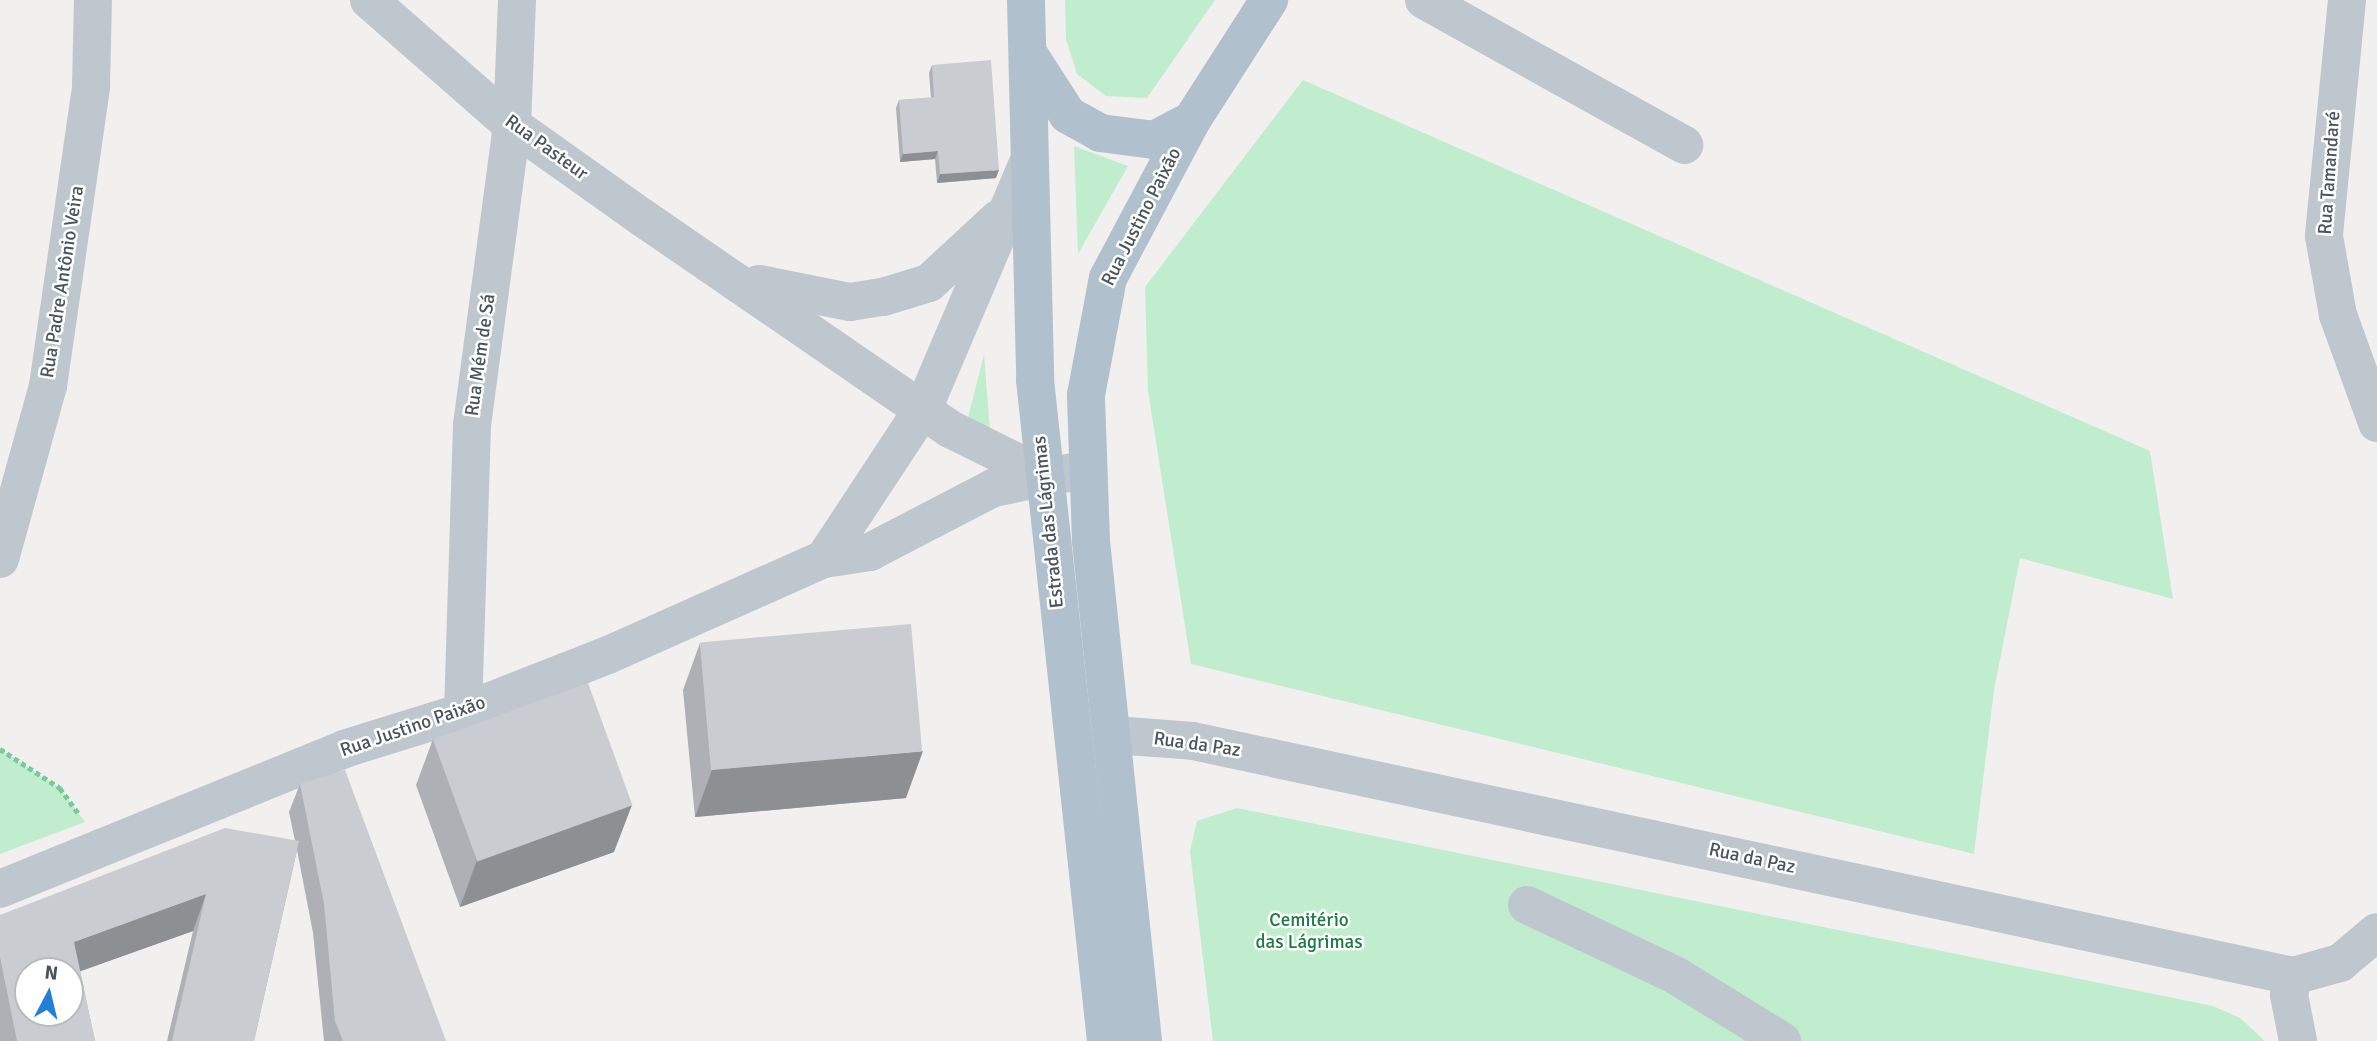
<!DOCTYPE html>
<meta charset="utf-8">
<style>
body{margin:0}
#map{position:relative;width:2377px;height:1041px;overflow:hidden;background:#f2efef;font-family:Signika,sans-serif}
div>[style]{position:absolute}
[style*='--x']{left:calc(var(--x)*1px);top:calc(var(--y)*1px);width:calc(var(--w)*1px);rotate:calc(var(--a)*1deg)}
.green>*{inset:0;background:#c0edce}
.path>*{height:4.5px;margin-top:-2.25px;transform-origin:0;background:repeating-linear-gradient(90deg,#7ac99d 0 5px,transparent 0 8.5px)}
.minor>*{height:38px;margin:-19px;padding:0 19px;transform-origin:19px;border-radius:19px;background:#bec7cd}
.major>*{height:38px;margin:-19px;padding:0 19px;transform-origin:19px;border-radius:19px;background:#b0c0cc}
.wall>*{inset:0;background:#adb0b4}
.shaded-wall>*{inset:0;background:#8d9092}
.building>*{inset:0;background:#c9cdd1;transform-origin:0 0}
span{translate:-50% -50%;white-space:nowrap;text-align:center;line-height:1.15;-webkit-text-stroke:5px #fff;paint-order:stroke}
.street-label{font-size:19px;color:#48545c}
.park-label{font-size:19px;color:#1c7a45}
.north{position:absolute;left:14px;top:957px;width:70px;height:70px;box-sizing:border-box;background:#fff;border:2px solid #b6bbbe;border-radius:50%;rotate:7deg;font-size:19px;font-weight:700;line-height:28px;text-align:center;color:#48545c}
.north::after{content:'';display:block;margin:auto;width:24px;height:32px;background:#237ed8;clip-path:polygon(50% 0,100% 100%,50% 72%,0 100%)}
</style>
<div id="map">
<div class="green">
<i style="clip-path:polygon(1065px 0,1215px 0,1147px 98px,1106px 96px,1077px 74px,1066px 39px)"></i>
<i style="clip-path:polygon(1303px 80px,2150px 451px,2173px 599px,2020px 558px,1994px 690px,1974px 854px,1191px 664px,1148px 391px,1145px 287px)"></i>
<i style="clip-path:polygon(1074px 146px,1128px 166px,1078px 254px)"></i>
<i style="clip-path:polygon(984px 355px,991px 443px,966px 425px)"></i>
<i style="clip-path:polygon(0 749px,60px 788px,85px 822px,0 854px)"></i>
<i style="clip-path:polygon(1237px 808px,2213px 1006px,2240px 1018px,2265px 1041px,1213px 1041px,1190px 851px,1197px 821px)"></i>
</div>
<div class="path">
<i style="--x:0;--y:749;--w:72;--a:33"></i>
<i style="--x:60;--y:788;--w:32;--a:54"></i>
</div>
<div class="minor">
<i style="--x:369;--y:0;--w:190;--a:41.2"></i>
<i style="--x:512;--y:125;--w:161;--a:35.4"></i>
<i style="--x:643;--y:218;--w:373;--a:34.5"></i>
<i style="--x:950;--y:429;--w:104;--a:26.3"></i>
<i style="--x:1424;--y:0;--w:298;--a:29.1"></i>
<i style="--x:2347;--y:0;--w:237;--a:95.6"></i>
<i style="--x:2324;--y:236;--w:80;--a:80"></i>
<i style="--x:2338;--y:315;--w:115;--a:70.1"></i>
<i style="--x:759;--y:284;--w:93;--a:11.2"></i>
<i style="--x:850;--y:302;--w:33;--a:-9"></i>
<i style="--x:883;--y:297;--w:48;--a:-16.9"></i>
<i style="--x:929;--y:283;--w:94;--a:-42.8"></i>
<i style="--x:0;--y:559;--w:180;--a:-74.5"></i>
<i style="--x:48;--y:386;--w:303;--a:-81.8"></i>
<i style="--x:91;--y:86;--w:86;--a:-88.7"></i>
<i style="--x:824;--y:559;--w:180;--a:-56.6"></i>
<i style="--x:923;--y:409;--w:265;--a:-66.9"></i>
<i style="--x:463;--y:712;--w:287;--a:-88.2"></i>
<i style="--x:472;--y:425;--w:303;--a:-82.4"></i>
<i style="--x:512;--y:125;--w:125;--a:-87.7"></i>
<i style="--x:1114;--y:735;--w:79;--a:4.3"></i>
<i style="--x:1193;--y:741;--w:1125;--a:12.06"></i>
<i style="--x:2293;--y:976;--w:49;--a:-15.5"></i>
<i style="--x:2340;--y:963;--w:48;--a:-40"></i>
<i style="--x:0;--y:889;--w:371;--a:-22.1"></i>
<i style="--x:344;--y:749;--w:125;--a:-17.3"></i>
<i style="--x:463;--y:712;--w:156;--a:-21.5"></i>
<i style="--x:608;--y:655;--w:236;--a:-24"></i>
<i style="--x:824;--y:559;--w:47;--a:-8.7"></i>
<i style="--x:870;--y:552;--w:139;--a:-27.5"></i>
<i style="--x:993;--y:488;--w:97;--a:-11.3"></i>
<i style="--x:1527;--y:905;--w:164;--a:25.3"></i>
<i style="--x:1675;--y:975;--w:126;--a:31.7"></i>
<i style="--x:2293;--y:976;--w:19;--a:102"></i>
<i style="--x:2289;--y:995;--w:47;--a:78.9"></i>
</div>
<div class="major">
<i style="--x:1026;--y:0;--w:380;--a:88.6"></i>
<i style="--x:1035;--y:380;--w:665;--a:83.87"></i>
<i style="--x:1028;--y:53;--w:74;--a:57.2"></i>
<i style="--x:1068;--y:115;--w:37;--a:29"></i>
<i style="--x:1100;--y:133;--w:54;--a:7.4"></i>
<i style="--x:1154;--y:140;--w:43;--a:-27.8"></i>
<i style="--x:1143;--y:1041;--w:503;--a:-95.94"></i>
<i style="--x:1091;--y:541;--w:146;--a:-92"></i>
<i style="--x:1086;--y:395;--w:119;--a:-79.4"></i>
<i style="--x:1108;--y:278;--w:179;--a:-62"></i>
<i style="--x:1192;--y:120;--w:143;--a:-57.3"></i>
</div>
<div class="wall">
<i style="clip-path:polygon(932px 65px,996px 178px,937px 183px,935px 159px,900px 162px,896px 108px,899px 100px,931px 98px,929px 73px)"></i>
<i style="clip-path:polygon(700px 643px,906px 798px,695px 817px,683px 690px)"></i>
<i style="clip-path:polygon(433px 739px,614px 852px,460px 907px,416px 785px)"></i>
<i style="clip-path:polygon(300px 784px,446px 1041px,324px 1041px,313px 933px,297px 850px,254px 1041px,167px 1041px,193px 931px,80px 971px,95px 1041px,0 1041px,0 915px,295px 841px,289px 812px)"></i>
</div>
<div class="shaded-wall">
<i style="clip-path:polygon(938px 151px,935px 159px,900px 162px,903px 154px)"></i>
<i style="clip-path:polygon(999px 170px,996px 178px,937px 183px,940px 174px)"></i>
<i style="clip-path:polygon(923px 751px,906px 798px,695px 817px,712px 770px)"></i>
<i style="clip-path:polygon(632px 805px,614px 852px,460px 907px,477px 860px)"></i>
<i style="clip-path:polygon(206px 894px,193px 931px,70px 975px,74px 942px)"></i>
</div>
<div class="building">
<i style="clip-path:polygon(991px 60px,999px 170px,940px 174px,938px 151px,903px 154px,899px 100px,934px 97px,932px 65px)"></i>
<i style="left:911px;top:624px;width:128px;height:212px;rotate:85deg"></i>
<i style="left:588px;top:683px;width:130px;height:165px;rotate:70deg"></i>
<i style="clip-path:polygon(345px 770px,446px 1041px,343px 1041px,335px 1021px,324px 904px,300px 784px)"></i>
<i style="clip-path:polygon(evenodd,225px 828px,299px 841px,254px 1041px,172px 1041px,206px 894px,74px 942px,95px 1041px,17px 1041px,0 957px,0 915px,225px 828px,28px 971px,70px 971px,70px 1013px,28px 1013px,28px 971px)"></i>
</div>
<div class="street-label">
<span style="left:546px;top:148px;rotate:36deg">Rua Pasteur</span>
<span style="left:2330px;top:173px;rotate:-86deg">Rua Tamandaré</span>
<span style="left:1142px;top:217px;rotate:-63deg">Rua Justino Paixão</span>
<span style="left:63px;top:282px;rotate:-81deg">Rua Padre Antônio Veira</span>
<span style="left:481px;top:355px;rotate:-82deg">Rua Mém de Sá</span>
<span style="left:1049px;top:522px;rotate:-96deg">Estrada das Lágrimas</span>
<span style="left:413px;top:727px;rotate:-19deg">Rua Justino Paixão</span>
<span style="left:1197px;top:745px;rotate:8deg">Rua da Paz</span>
<span style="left:1752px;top:859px;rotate:12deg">Rua da Paz</span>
</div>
<div class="park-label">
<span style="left:1309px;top:932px">Cemitério<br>das Lágrimas</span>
</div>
<div class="north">N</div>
</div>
